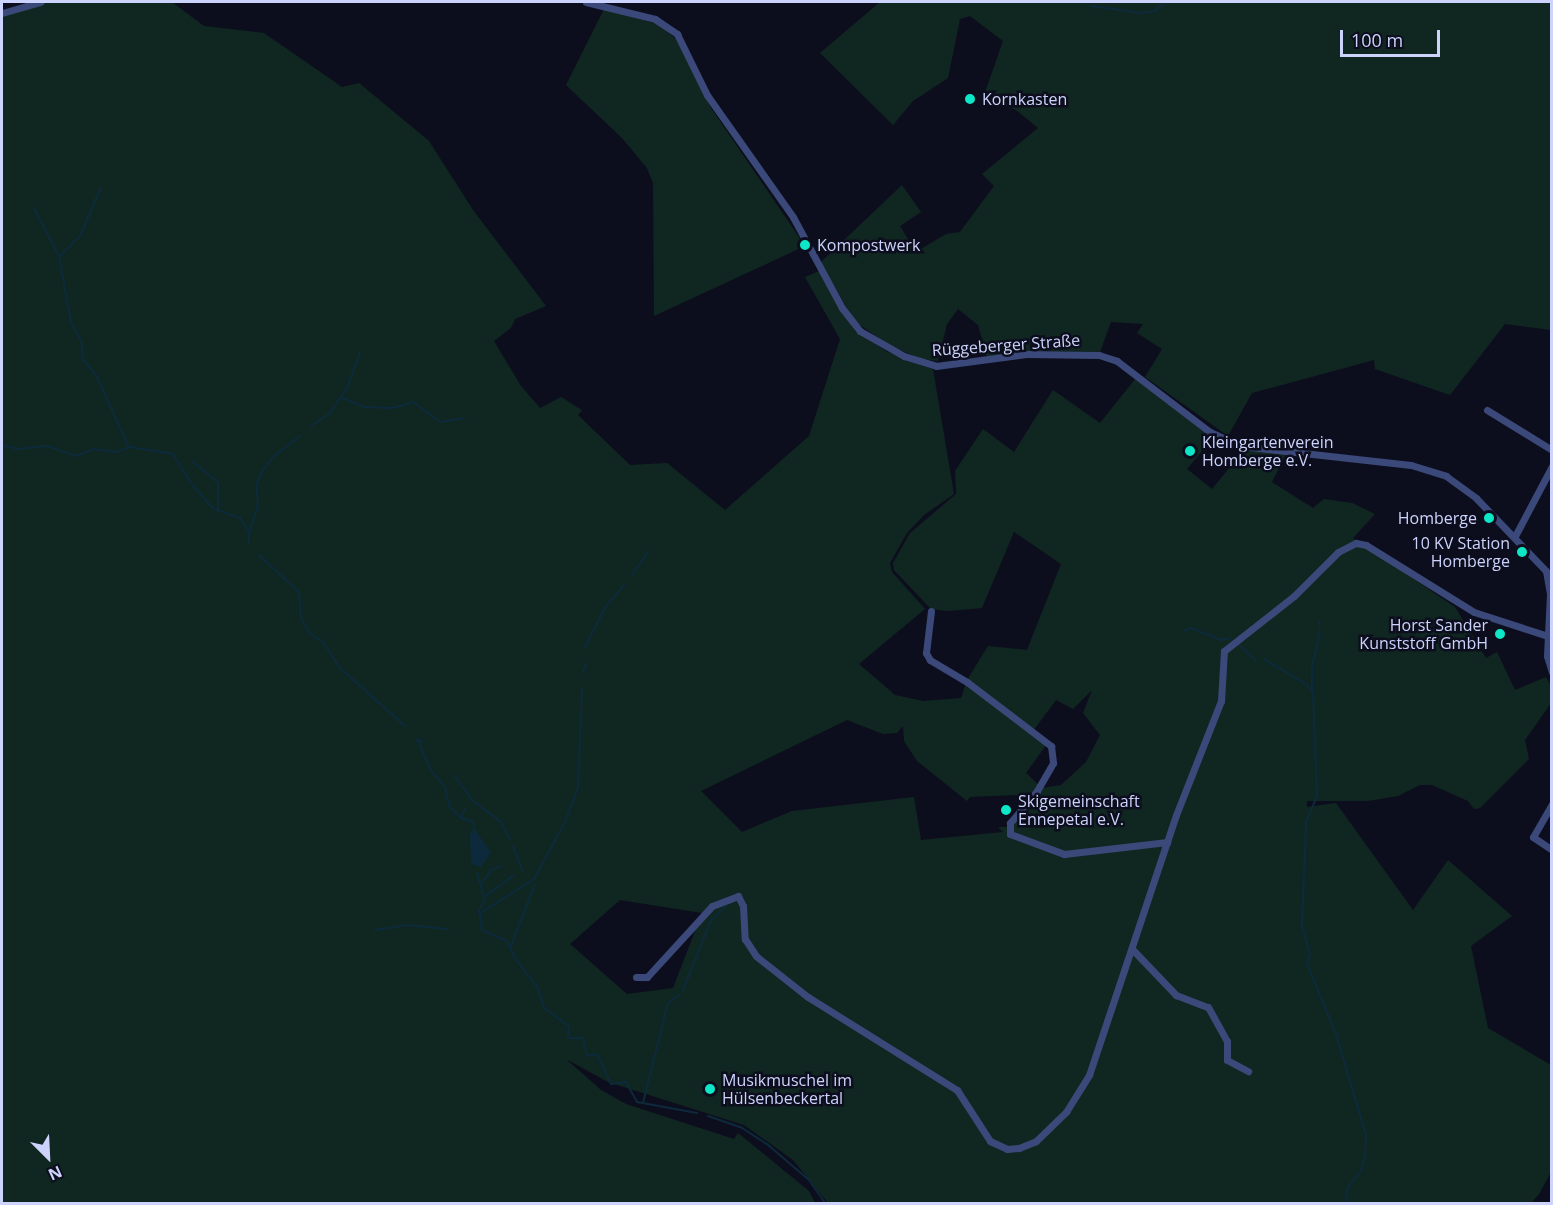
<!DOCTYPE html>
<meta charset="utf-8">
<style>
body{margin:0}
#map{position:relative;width:1553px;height:1205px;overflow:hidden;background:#0d0e1d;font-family:"Open Sans",sans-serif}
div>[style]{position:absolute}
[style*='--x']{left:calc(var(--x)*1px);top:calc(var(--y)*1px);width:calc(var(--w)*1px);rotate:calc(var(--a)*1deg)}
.green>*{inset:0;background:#102721}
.water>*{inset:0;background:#0d2a3c}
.stream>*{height:2px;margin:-1px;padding:0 1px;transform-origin:1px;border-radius:1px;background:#0d2a3c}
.minor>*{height:7px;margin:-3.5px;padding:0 3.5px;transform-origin:3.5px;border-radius:3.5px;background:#3b487a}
.dots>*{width:16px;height:16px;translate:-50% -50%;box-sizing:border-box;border:3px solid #0d0e1d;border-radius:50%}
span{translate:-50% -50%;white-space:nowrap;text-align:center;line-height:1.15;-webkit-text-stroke:5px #0d0e1d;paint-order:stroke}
.poi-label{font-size:16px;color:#ccd3fc}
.left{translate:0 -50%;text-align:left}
.right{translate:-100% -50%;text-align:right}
.street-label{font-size:16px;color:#ccd3fc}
.frame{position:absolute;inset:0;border:3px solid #ccd3fc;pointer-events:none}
.north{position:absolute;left:18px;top:1127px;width:60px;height:60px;-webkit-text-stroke:4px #0d0e1d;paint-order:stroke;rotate:156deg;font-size:16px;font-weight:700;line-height:24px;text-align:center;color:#ccd3fc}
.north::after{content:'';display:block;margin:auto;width:21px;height:27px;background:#ccd3fc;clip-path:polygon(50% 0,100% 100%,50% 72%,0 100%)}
.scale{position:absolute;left:1340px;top:30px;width:100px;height:27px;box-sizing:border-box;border:3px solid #ccd3fc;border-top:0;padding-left:8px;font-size:18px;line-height:21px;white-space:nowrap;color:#ccd3fc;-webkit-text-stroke:4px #0d0e1d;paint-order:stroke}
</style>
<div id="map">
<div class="green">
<i style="clip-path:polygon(evenodd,46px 2px,172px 2px,204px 26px,264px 33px,342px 87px,359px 83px,429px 141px,473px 210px,546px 306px,515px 319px,511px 328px,494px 341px,521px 386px,540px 408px,561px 397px,582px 410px,578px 415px,630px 465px,667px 463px,725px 510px,809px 436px,840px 339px,805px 277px,819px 271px,856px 332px,888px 352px,933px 369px,954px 494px,924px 515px,907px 533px,890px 563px,892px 572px,925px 609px,859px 664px,895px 695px,923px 701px,961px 698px,966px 683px,1047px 744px,1026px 773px,1042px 788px,1061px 785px,1086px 762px,1100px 735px,1083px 713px,1092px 690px,1073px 709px,1056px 700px,1033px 731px,967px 680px,988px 646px,1027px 650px,1061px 564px,1014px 532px,982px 608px,948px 611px,931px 609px,894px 570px,893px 563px,910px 533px,956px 494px,955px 471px,983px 429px,1014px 452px,1053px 390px,1100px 423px,1136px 378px,1213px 438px,1187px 469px,1212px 489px,1245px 449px,1286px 454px,1272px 482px,1313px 508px,1324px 499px,1352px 503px,1375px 514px,1353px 538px,1455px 607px,1486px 658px,1497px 652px,1515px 690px,1546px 677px,1551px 686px,1551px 703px,1525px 740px,1529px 759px,1480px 808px,1474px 809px,1468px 801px,1432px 785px,1420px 785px,1398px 796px,1368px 801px,1307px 801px,1307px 807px,1336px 803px,1413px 910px,1448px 860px,1512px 916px,1471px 946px,1488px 1028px,1551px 1065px,1551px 1172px,1539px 1194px,1531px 1203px,828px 1203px,793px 1160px,744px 1125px,608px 1082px,566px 1059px,601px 1090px,626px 1104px,734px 1139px,738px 1133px,809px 1191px,815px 1203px,2px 1204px,2px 14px,46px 2px,847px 720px,883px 734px,897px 733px,903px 726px,904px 741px,917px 761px,967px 801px,970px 797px,1016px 795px,1030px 803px,1011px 827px,998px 827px,1003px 832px,921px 840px,914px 797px,792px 811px,742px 832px,701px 791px,847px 720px,46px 2px,620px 900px,702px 913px,673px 988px,627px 994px,570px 944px,620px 900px)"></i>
<i style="clip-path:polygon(880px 2px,1551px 2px,1551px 330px,1505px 324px,1450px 395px,1375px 369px,1374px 360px,1252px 393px,1228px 436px,1145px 377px,1162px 349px,1137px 333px,1143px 324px,1111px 322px,1100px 352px,1023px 351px,987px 357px,978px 325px,958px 309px,947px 324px,938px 361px,921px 359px,889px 345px,854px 321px,821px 262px,902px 185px,921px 212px,900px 226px,916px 252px,946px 234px,960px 232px,994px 186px,982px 174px,1038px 128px,1016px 110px,983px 98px,1003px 41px,970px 16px,960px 19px,948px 78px,913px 101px,893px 125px,820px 53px)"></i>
<i style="clip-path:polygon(604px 9px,658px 24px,676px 39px,711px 108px,805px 246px,654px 316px,653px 183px,647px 168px,622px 138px,566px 85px)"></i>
</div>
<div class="water">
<i style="clip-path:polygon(474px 828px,491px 853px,481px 867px,471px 864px,470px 834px)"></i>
</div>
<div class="stream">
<i style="--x:1091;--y:6;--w:50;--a:8"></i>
<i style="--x:1141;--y:13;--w:14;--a:-8"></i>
<i style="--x:1155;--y:11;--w:13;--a:-42"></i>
<i style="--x:34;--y:208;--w:54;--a:62.5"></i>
<i style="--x:59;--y:256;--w:68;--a:79.8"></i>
<i style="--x:71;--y:323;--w:20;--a:60"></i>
<i style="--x:81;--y:340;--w:20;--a:84"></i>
<i style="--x:83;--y:360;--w:20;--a:49"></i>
<i style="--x:96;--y:375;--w:79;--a:65.4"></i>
<i style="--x:60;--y:256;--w:28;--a:-45"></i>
<i style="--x:80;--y:236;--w:53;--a:-66.8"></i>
<i style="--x:340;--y:397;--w:27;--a:22"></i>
<i style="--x:365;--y:407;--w:27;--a:2"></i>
<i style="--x:392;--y:408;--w:22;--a:-16"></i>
<i style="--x:413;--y:402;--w:34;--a:36"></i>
<i style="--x:441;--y:422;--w:23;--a:-10"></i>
<i style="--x:311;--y:426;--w:23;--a:-34"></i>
<i style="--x:330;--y:413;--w:30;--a:-56"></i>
<i style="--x:347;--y:388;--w:37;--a:-70"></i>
<i style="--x:2;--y:445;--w:16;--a:14"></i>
<i style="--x:18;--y:449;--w:29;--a:-6"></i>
<i style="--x:47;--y:446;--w:31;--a:19"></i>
<i style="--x:76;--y:456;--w:19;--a:-21"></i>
<i style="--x:94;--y:449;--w:22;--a:8"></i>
<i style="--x:116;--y:452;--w:15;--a:-20"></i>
<i style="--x:130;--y:447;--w:44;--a:9.2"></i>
<i style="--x:173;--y:454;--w:38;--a:58"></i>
<i style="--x:193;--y:486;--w:31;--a:48"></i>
<i style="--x:214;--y:509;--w:28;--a:19"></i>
<i style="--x:240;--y:518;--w:16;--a:55"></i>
<i style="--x:249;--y:531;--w:12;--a:90"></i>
<i style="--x:192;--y:461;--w:34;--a:40"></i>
<i style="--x:218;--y:483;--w:26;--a:90"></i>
<i style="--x:249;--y:535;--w:33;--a:-74"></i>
<i style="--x:258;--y:503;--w:17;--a:-97"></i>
<i style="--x:256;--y:486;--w:17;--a:-66"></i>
<i style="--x:263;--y:470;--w:18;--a:-52"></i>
<i style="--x:274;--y:456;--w:33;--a:-38"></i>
<i style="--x:259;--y:555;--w:54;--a:42.8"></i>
<i style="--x:299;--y:592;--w:26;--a:86"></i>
<i style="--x:301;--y:618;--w:17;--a:62"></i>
<i style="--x:309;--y:633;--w:17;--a:33"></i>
<i style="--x:323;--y:642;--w:30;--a:57"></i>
<i style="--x:339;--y:667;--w:89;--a:41.8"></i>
<i style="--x:632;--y:575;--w:28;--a:-55"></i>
<i style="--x:1319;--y:621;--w:5;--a:79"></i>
<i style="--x:1184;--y:631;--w:8;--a:-23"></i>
<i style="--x:1191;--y:628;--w:32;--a:22"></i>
<i style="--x:1221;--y:640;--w:9;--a:-13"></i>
<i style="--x:1239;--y:645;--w:23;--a:43"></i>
<i style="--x:585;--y:647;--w:46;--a:-62.9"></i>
<i style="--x:606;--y:606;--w:28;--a:-49"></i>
<i style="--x:1264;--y:659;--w:49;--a:30.8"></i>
<i style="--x:1306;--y:684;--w:11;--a:49"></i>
<i style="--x:1313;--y:692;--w:104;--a:87.8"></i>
<i style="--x:1317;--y:796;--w:28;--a:113"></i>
<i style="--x:1306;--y:822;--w:103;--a:92.2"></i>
<i style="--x:1302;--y:925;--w:30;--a:75"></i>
<i style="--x:1310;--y:954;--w:10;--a:107"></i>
<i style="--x:1307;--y:964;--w:76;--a:67.5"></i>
<i style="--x:1336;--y:1034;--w:105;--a:73.5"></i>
<i style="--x:1366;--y:1135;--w:22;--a:93"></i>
<i style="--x:1365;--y:1157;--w:15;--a:106"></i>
<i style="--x:1361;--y:1171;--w:21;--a:129"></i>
<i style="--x:1348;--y:1187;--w:17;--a:97"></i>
<i style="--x:583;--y:672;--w:9;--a:-69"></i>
<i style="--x:1312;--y:691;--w:24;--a:-90"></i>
<i style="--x:1312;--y:667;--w:36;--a:-77"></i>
<i style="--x:417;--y:739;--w:35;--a:66"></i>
<i style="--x:431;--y:771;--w:21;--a:49"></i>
<i style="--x:445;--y:787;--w:19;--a:78"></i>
<i style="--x:449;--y:806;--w:17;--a:45"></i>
<i style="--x:461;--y:818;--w:13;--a:18"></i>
<i style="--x:473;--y:822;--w:6;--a:81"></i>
<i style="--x:417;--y:739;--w:6;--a:31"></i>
<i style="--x:454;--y:775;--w:31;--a:54"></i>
<i style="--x:472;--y:800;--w:36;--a:37"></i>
<i style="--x:501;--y:822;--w:19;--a:62"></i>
<i style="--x:461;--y:817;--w:9;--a:-63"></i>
<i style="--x:513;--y:846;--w:26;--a:69"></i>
<i style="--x:477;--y:873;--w:29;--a:74"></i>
<i style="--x:485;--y:901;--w:11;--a:124"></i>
<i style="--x:479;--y:910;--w:20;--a:81"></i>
<i style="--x:482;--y:930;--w:27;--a:24"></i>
<i style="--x:507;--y:941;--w:19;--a:65"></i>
<i style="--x:515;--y:958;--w:39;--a:53"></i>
<i style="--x:538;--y:989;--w:20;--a:72"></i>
<i style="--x:544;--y:1008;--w:31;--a:36"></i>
<i style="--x:569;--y:1026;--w:12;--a:95"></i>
<i style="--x:568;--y:1038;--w:15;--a:0"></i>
<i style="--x:583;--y:1038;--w:18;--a:77"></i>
<i style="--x:587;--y:1056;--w:10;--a:-11"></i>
<i style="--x:597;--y:1054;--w:33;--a:65"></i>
<i style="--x:611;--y:1084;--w:15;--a:-8"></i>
<i style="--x:626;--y:1082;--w:23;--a:61"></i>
<i style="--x:637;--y:1102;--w:61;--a:10.4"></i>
<i style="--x:482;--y:883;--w:16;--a:-55"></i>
<i style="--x:491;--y:870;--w:11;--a:-22"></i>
<i style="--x:484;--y:897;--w:36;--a:-36"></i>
<i style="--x:479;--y:914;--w:65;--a:-32.5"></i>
<i style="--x:534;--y:879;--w:65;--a:-61.5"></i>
<i style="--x:565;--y:822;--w:36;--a:-69"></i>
<i style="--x:578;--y:788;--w:99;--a:-87.7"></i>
<i style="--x:375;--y:930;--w:31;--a:-9"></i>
<i style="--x:406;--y:925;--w:42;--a:5.4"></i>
<i style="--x:511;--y:946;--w:66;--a:-68.8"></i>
<i style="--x:683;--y:990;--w:75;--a:-68.2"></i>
<i style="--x:711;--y:920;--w:21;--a:-43"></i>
<i style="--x:643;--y:1103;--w:103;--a:-76"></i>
<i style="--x:668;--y:1003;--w:14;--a:-36"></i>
<i style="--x:708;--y:1116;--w:36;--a:19"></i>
<i style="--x:742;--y:1128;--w:31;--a:33"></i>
<i style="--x:768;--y:1145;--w:54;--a:40.5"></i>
<i style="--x:809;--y:1180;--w:29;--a:55"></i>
</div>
<div class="minor">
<i style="--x:586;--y:2;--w:71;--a:13.8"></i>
<i style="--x:655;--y:19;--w:27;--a:34"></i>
<i style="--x:677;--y:34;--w:68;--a:63.8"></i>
<i style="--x:707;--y:95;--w:149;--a:54.8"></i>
<i style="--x:793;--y:217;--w:103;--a:61.7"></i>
<i style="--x:842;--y:308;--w:29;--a:52"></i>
<i style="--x:860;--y:331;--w:51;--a:29.6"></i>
<i style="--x:904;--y:356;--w:34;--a:17"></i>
<i style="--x:936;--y:366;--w:91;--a:-7.6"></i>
<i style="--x:1026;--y:354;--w:73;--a:0.8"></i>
<i style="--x:1099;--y:355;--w:19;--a:18"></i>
<i style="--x:1117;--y:361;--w:117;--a:37.4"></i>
<i style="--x:1210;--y:432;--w:34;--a:24"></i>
<i style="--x:1241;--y:446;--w:171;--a:6.4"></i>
<i style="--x:1411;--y:465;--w:37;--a:17"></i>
<i style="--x:1446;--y:476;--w:37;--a:36"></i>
<i style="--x:1476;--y:498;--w:101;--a:46.2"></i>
<i style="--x:1546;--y:571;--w:23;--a:80"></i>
<i style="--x:1550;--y:594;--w:62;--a:92.8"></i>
<i style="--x:1547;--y:656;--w:17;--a:73"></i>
<i style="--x:2;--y:13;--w:40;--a:-16"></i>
<i style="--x:1487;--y:410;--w:76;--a:31.6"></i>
<i style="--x:1515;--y:536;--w:79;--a:-62.1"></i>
<i style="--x:931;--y:611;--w:42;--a:96.8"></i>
<i style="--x:926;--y:653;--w:8;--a:60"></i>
<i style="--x:930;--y:660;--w:43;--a:30.7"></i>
<i style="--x:967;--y:682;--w:106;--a:37.3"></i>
<i style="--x:1051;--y:746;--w:17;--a:83"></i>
<i style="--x:1053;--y:763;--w:32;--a:120"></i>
<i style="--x:1037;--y:791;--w:42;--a:130.2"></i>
<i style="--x:1010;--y:823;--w:11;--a:90"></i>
<i style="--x:1010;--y:834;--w:58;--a:20.3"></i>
<i style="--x:1064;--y:854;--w:104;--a:-6.6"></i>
<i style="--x:1552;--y:804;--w:38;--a:120"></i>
<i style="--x:1533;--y:837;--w:23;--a:34"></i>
<i style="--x:1132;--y:949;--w:64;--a:46.3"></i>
<i style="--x:1176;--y:995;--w:34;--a:21"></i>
<i style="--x:1208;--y:1007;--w:39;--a:61"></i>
<i style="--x:1227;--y:1041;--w:19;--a:90"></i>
<i style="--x:1227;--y:1060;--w:24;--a:28"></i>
<i style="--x:636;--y:977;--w:11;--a:0"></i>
<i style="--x:647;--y:977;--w:96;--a:-47.5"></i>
<i style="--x:712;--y:906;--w:28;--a:-21"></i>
<i style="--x:738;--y:896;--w:11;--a:63"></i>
<i style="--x:743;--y:906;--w:33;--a:87"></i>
<i style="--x:745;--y:939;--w:20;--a:57"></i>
<i style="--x:756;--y:956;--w:66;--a:38.3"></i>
<i style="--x:808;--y:997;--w:176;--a:32"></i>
<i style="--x:957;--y:1090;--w:61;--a:57.1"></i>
<i style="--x:990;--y:1141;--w:19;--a:25"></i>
<i style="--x:1007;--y:1149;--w:12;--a:-5"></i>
<i style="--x:1019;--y:1148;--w:18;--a:-22"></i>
<i style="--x:1036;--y:1141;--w:42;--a:-44"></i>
<i style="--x:1066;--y:1112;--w:44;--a:-58.1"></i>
<i style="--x:1089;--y:1075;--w:274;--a:-71.5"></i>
<i style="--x:1176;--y:815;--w:123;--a:-68.5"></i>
<i style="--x:1221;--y:701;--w:50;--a:-86.6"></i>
<i style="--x:1224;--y:651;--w:89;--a:-38.2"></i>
<i style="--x:1294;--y:596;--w:62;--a:-45"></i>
<i style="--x:1338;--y:552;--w:20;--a:-27"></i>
<i style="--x:1356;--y:543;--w:10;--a:11"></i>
<i style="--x:1366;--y:545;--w:127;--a:31.8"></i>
<i style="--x:1474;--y:612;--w:78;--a:18"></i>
</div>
<div class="dots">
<i style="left:970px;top:99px;background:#0de7c7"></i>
<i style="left:805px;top:245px;background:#0de7c7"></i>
<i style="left:1190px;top:451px;background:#0de7c7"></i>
<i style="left:1489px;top:518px;background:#0de7c7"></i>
<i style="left:1522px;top:552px;background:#0de7c7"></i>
<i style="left:1500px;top:634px;background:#0de7c7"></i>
<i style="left:1006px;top:810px;background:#0de7c7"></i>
<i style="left:710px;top:1089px;background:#0de7c7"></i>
</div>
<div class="poi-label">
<span class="left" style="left:982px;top:99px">Kornkasten</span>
<span class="left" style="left:817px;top:245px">Kompostwerk</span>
<span class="left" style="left:1202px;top:451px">Kleingartenverein<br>Homberge e.V.</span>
<span class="right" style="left:1477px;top:518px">Homberge</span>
<span class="right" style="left:1510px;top:552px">10 KV Station<br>Homberge</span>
<span class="right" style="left:1488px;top:634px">Horst Sander<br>Kunststoff GmbH</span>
<span class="left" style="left:1018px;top:810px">Skigemeinschaft<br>Ennepetal e.V.</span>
<span class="left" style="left:722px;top:1089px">Musikmuschel im<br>Hülsenbeckertal</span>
</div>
<div class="street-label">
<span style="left:1006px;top:345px;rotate:-4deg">Rüggeberger Straße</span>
</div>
<div class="frame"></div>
<div class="north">N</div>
<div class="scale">100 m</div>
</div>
